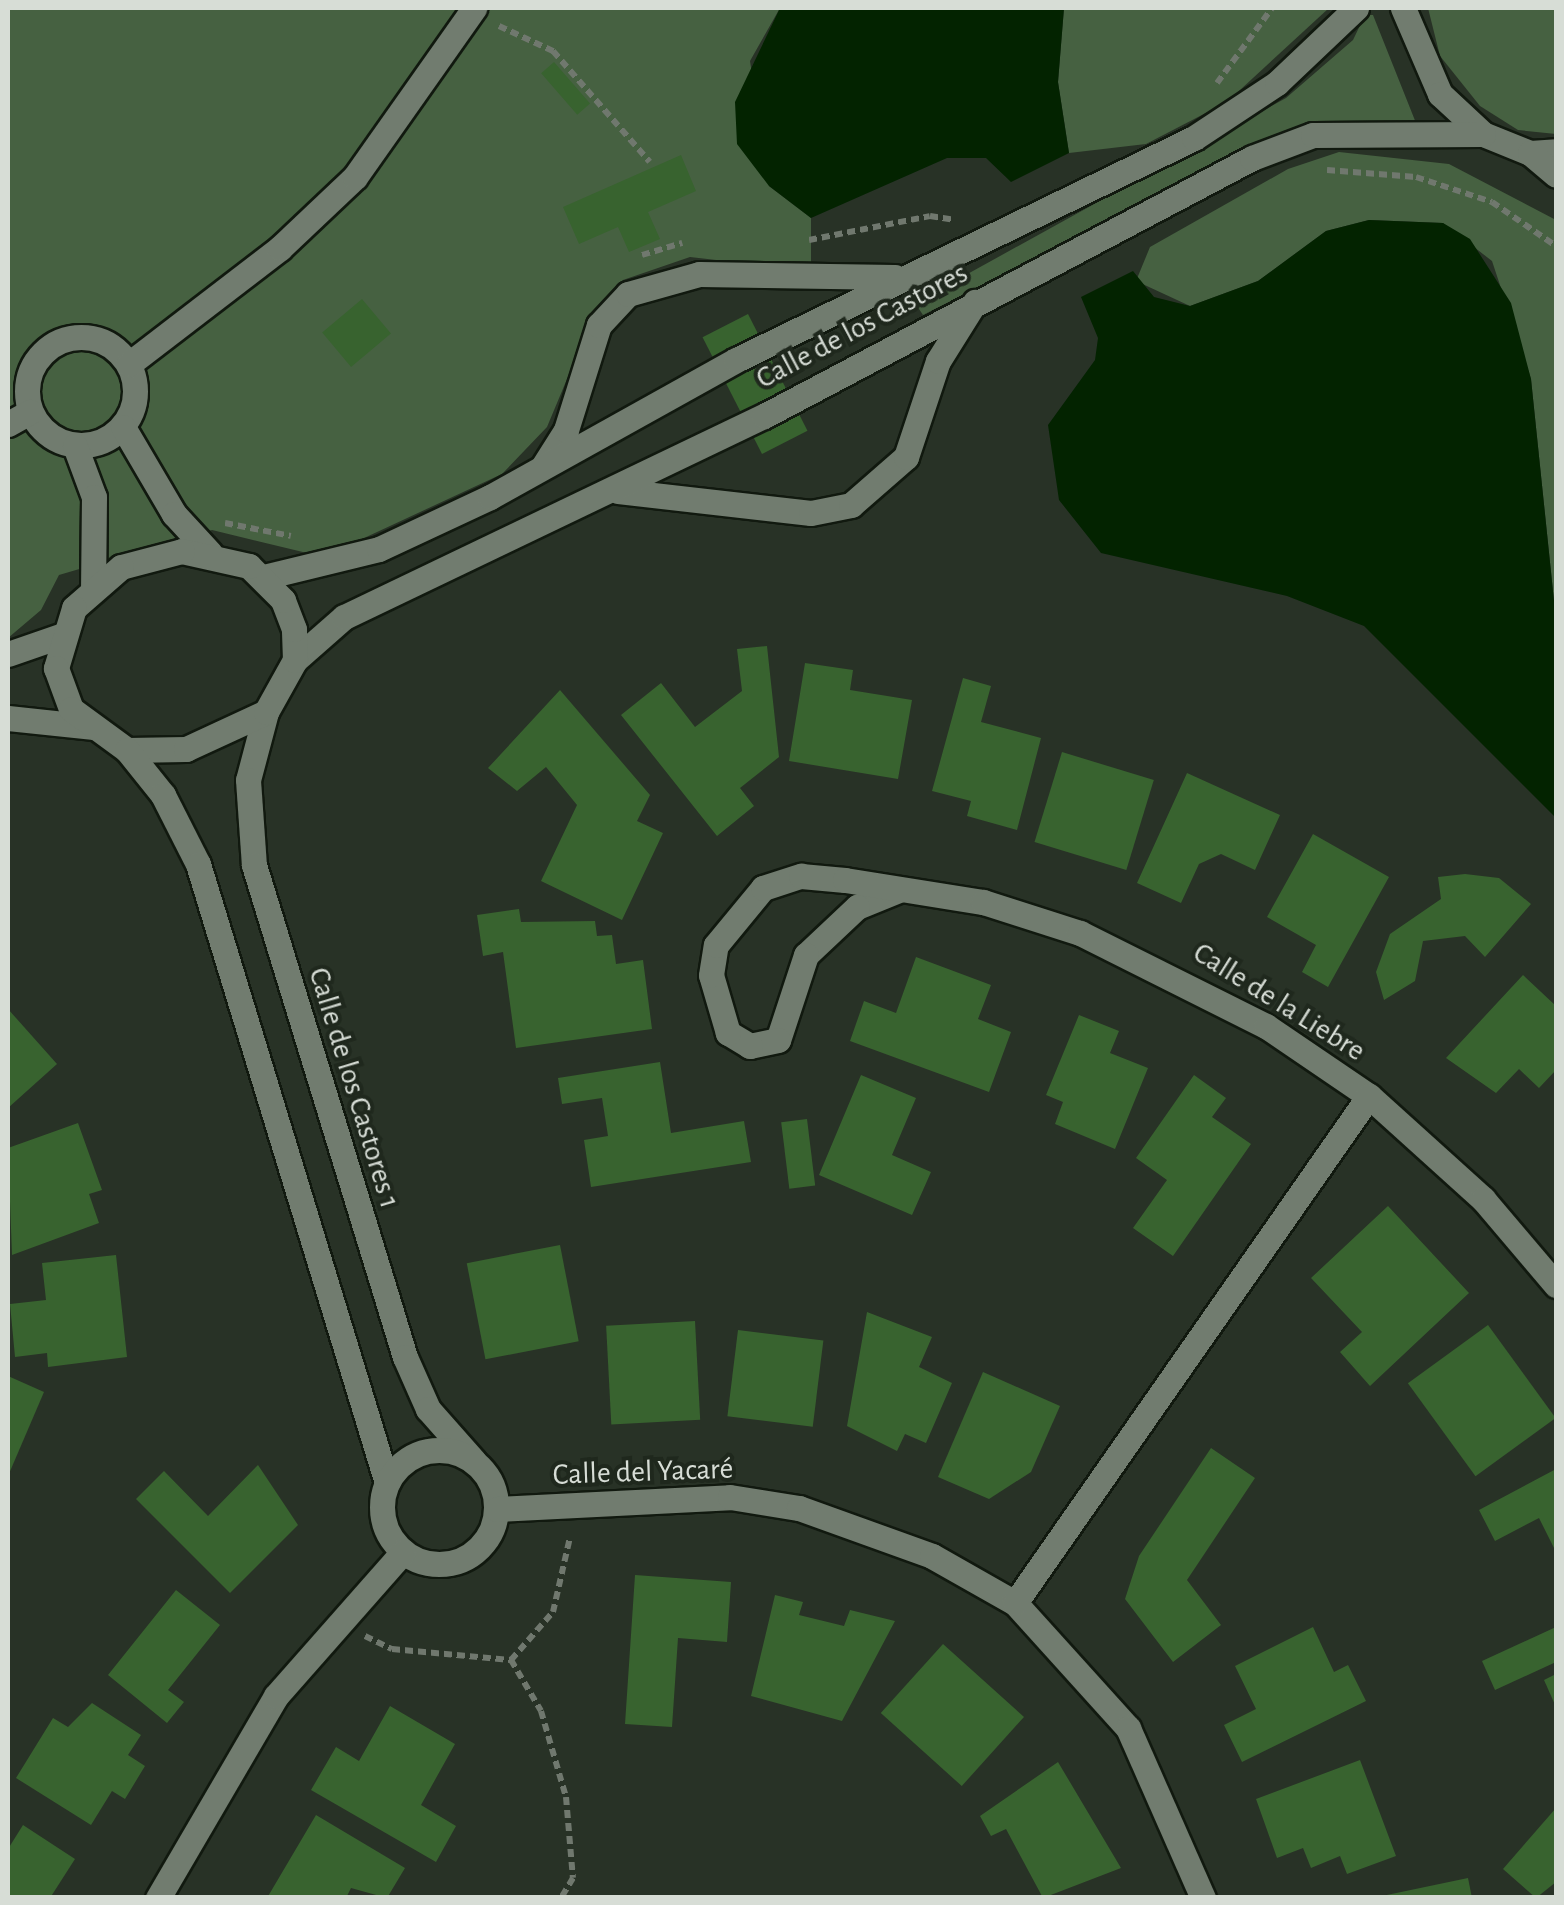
<!DOCTYPE html>
<meta charset="utf-8">
<style>
body{margin:0}
#map{position:relative;width:1564px;height:1905px;overflow:hidden;background:#283226;font-family:"Alegreya Sans",sans-serif}
div>[style]{position:absolute}
[style*='--x']{left:calc(var(--x)*1px);top:calc(var(--y)*1px);width:calc(var(--w)*1px);rotate:calc(var(--a)*1deg)}
.green>*{inset:0;background:#466141}
.water>*{inset:0;background:#032300}
.building>*{inset:0;background:#38632f;transform-origin:0 0}
.path>*{height:6px;margin-top:-3px;transform-origin:0;background:repeating-linear-gradient(90deg,#70786e 0 8px,transparent 0 13px)}
.roads{filter:drop-shadow(2px 0 #11190f) drop-shadow(-2px 0 #11190f) drop-shadow(0 2px #11190f) drop-shadow(0 -2px #11190f)}
.minor>*{height:25px;margin:-12.5px;padding:0 12.5px;transform-origin:12.5px;border-radius:12.5px;background:#717c6f}
.minor>.ring{margin:-12.5px;padding:0;box-sizing:content-box;background:none;border:25px solid #717c6f;border-radius:50%}
span{translate:-50% -50%;white-space:nowrap;text-align:center;line-height:1.15;-webkit-text-stroke:8px #1f281d;paint-order:stroke}
.street-label{font-size:30px;color:#d7ddd6}
.frame{position:absolute;inset:0;border:10px solid #d7ddd6;pointer-events:none}
</style>
<div id="map">
<div class="green">
<i style="clip-path:polygon(8px 8px,780px 8px,750px 61px,769px 186px,811px 218px,811px 271px,690px 257px,623px 280px,595px 312px,547px 427px,502px 474px,362px 539px,307px 553px,212px 530px,59px 575px,41px 610px,8px 638px)"></i>
<i style="clip-path:polygon(1064px 8px,1329px 8px,1227px 102px,1146px 144px,1069px 153px,1058px 82px)"></i>
<i style="clip-path:polygon(1428px 8px,1556px 8px,1556px 134px,1518px 130px,1480px 106px,1440px 56px)"></i>
<i style="clip-path:polygon(1365px 15px,1373px 15px,1416px 123px,1372px 124px,1087px 232px,923px 315px,915px 303px,1286px 98px,1353px 40px)"></i>
<i style="clip-path:polygon(1339px 152px,1449px 164px,1556px 220px,1556px 620px,1531px 379px,1492px 261px,1443px 223px,1369px 220px,1326px 231px,1258px 281px,1190px 306px,1136px 281px,1150px 247px,1288px 169px)"></i>
</div>
<div class="water">
<i style="clip-path:polygon(780px 8px,1064px 8px,1058px 82px,1069px 153px,1011px 182px,986px 158px,947px 158px,811px 218px,769px 186px,737px 144px,735px 102px)"></i>
<i style="clip-path:polygon(1369px 220px,1443px 223px,1470px 239px,1511px 303px,1531px 379px,1556px 620px,1556px 818px,1364px 626px,1287px 596px,1101px 553px,1059px 500px,1048px 425px,1095px 360px,1098px 338px,1081px 297px,1133px 271px,1154px 297px,1190px 306px,1258px 281px,1326px 231px)"></i>
</div>
<div class="building">
<i style="left:554px;top:62px;width:55px;height:17px;rotate:49deg"></i>
<i style="clip-path:polygon(681px 155px,696px 191px,648px 212px,660px 239px,629px 252px,618px 227px,579px 244px,563px 207px)"></i>
<i style="left:362px;top:299px;width:45px;height:52px;rotate:50deg"></i>
<i style="left:748px;top:314px;width:131px;height:51px;rotate:63deg"></i>
<i style="clip-path:polygon(767px 646px,779px 757px,740px 788px,754px 806px,717px 836px,621px 715px,661px 683px,695px 727px,742px 691px,737px 649px)"></i>
<i style="clip-path:polygon(805px 663px,853px 670px,850px 690px,912px 700px,898px 779px,789px 761px)"></i>
<i style="clip-path:polygon(963px 678px,991px 686px,981px 722px,1041px 738px,1017px 830px,967px 816px,971px 801px,932px 791px)"></i>
<i style="clip-path:polygon(560px 690px,650px 795px,637px 821px,663px 833px,622px 920px,541px 881px,577px 805px,546px 767px,517px 791px,488px 768px)"></i>
<i style="left:1062px;top:752px;width:96px;height:94px;rotate:17deg"></i>
<i style="clip-path:polygon(1187px 773px,1280px 815px,1255px 870px,1221px 854px,1199px 864px,1181px 903px,1137px 883px)"></i>
<i style="clip-path:polygon(1313px 834px,1389px 877px,1328px 987px,1302px 972px,1316px 945px,1267px 917px)"></i>
<i style="clip-path:polygon(1465px 874px,1499px 878px,1531px 904px,1485px 957px,1465px 936px,1423px 941px,1415px 981px,1384px 1000px,1376px 972px,1390px 934px,1441px 899px,1438px 877px)"></i>
<i style="clip-path:polygon(519px 909px,521px 922px,595px 921px,597px 936px,612px 935px,616px 964px,643px 960px,652px 1029px,516px 1048px,503px 952px,483px 956px,477px 915px)"></i>
<i style="clip-path:polygon(916px 957px,991px 985px,978px 1019px,1011px 1032px,989px 1092px,850px 1041px,864px 1001px,896px 1013px)"></i>
<i style="clip-path:polygon(1523px 975px,1556px 1006px,1556px 1070px,1539px 1088px,1519px 1069px,1496px 1093px,1446px 1058px)"></i>
<i style="clip-path:polygon(8px 1009px,57px 1064px,8px 1108px)"></i>
<i style="clip-path:polygon(1079px 1015px,1119px 1031px,1110px 1053px,1148px 1068px,1115px 1149px,1055px 1124px,1063px 1102px,1046px 1095px)"></i>
<i style="clip-path:polygon(660px 1062px,671px 1133px,744px 1121px,751px 1162px,591px 1187px,584px 1140px,608px 1136px,602px 1098px,562px 1104px,558px 1078px)"></i>
<i style="clip-path:polygon(861px 1075px,916px 1098px,892px 1155px,931px 1172px,912px 1215px,819px 1175px)"></i>
<i style="clip-path:polygon(1194px 1075px,1226px 1098px,1212px 1117px,1251px 1144px,1173px 1256px,1133px 1228px,1167px 1180px,1136px 1158px)"></i>
<i style="left:807px;top:1119px;width:67px;height:26px;rotate:83deg"></i>
<i style="clip-path:polygon(78px 1123px,102px 1190px,89px 1194px,99px 1223px,12px 1255px,8px 1148px)"></i>
<i style="clip-path:polygon(1388px 1206px,1469px 1293px,1370px 1386px,1340px 1352px,1362px 1332px,1311px 1278px)"></i>
<i style="left:560px;top:1245px;width:98px;height:95px;rotate:79deg"></i>
<i style="clip-path:polygon(116px 1255px,127px 1357px,48px 1367px,47px 1353px,15px 1357px,10px 1304px,46px 1300px,42px 1263px)"></i>
<i style="clip-path:polygon(867px 1312px,932px 1337px,919px 1367px,952px 1383px,926px 1443px,905px 1434px,897px 1451px,847px 1426px)"></i>
<i style="left:695px;top:1321px;width:99px;height:89px;rotate:87deg"></i>
<i style="left:1488px;top:1325px;width:115px;height:99px;rotate:54deg"></i>
<i style="left:738px;top:1330px;width:86px;height:87px;rotate:7deg"></i>
<i style="clip-path:polygon(983px 1372px,1060px 1406px,1031px 1472px,989px 1499px,938px 1477px)"></i>
<i style="clip-path:polygon(8px 1376px,44px 1392px,8px 1476px)"></i>
<i style="clip-path:polygon(1211px 1448px,1255px 1478px,1187px 1580px,1221px 1625px,1173px 1662px,1125px 1599px,1139px 1556px)"></i>
<i style="clip-path:polygon(258px 1465px,298px 1525px,230px 1593px,136px 1499px,164px 1471px,208px 1516px)"></i>
<i style="clip-path:polygon(1556px 1469px,1556px 1552px,1539px 1518px,1495px 1541px,1479px 1510px)"></i>
<i style="clip-path:polygon(635px 1575px,731px 1582px,727px 1642px,678px 1638px,672px 1727px,625px 1724px)"></i>
<i style="clip-path:polygon(176px 1590px,220px 1625px,168px 1690px,184px 1702px,167px 1723px,108px 1675px)"></i>
<i style="clip-path:polygon(775px 1595px,803px 1602px,799px 1615px,844px 1626px,850px 1610px,895px 1621px,842px 1721px,751px 1696px)"></i>
<i style="clip-path:polygon(1313px 1627px,1334px 1672px,1348px 1665px,1366px 1701px,1242px 1762px,1224px 1725px,1256px 1709px,1235px 1666px)"></i>
<i style="clip-path:polygon(1556px 1627px,1556px 1662px,1495px 1690px,1482px 1661px)"></i>
<i style="left:943px;top:1644px;width:109px;height:93px;rotate:42deg"></i>
<i style="clip-path:polygon(1556px 1674px,1556px 1707px,1544px 1680px)"></i>
<i style="clip-path:polygon(92px 1703px,141px 1735px,128px 1755px,145px 1766px,125px 1799px,112px 1791px,91px 1825px,16px 1778px,53px 1718px,68px 1727px)"></i>
<i style="clip-path:polygon(390px 1706px,455px 1744px,421px 1805px,456px 1826px,436px 1862px,311px 1790px,336px 1747px,359px 1761px)"></i>
<i style="clip-path:polygon(1360px 1760px,1396px 1856px,1347px 1874px,1340px 1856px,1311px 1868px,1303px 1848px,1277px 1858px,1256px 1799px)"></i>
<i style="clip-path:polygon(1058px 1762px,1121px 1868px,1043px 1898px,1006px 1829px,991px 1836px,980px 1816px)"></i>
<i style="clip-path:polygon(1556px 1808px,1556px 1882px,1536px 1898px,1503px 1869px)"></i>
<i style="clip-path:polygon(316px 1815px,405px 1868px,387px 1898px,351px 1888px,346px 1898px,267px 1898px)"></i>
<i style="clip-path:polygon(23px 1825px,75px 1859px,50px 1898px,8px 1898px,8px 1849px)"></i>
<i style="clip-path:polygon(1468px 1878px,1472px 1898px,1382px 1898px,1382px 1896px)"></i>
</div>
<div class="path">
<i style="--x:499;--y:26;--w:60;--a:24.8"></i>
<i style="--x:553;--y:51;--w:147;--a:48.9"></i>
<i style="--x:1217;--y:83;--w:93;--a:-53.7"></i>
<i style="--x:1327;--y:170;--w:89;--a:4.5"></i>
<i style="--x:1416;--y:177;--w:80;--a:18.2"></i>
<i style="--x:1492;--y:202;--w:78;--a:34.5"></i>
<i style="--x:809;--y:240;--w:123;--a:-11.2"></i>
<i style="--x:930;--y:216;--w:24;--a:9"></i>
<i style="--x:642;--y:255;--w:42;--a:-16.7"></i>
<i style="--x:225;--y:523;--w:67;--a:11.1"></i>
<i style="--x:365;--y:1636;--w:30;--a:26"></i>
<i style="--x:392;--y:1649;--w:120;--a:5.3"></i>
<i style="--x:511;--y:1660;--w:64;--a:-48.8"></i>
<i style="--x:553;--y:1612;--w:77;--a:-77.2"></i>
<i style="--x:511;--y:1660;--w:59;--a:59.5"></i>
<i style="--x:541;--y:1711;--w:90;--a:73.8"></i>
<i style="--x:566;--y:1797;--w:81;--a:85.1"></i>
<i style="--x:573;--y:1878;--w:23;--a:121"></i>
</div>
<div class="roads">
<div class="minor">
<i style="--x:1403;--y:8;--w:94;--a:66.7"></i>
<i style="--x:1440;--y:94;--w:59;--a:42.9"></i>
<i style="--x:1483;--y:134;--w:51;--a:22"></i>
<i style="--x:1530;--y:153;--w:26;--a:-4"></i>
<i style="--x:1530;--y:153;--w:34;--a:40"></i>
<i class="ring" style="left:27px;top:337px;width:83px;height:83px"></i>
<i style="--x:129;--y:364;--w:190;--a:-37.5"></i>
<i style="--x:280;--y:248;--w:103;--a:-43.4"></i>
<i style="--x:355;--y:177;--w:207;--a:-54.8"></i>
<i style="--x:8;--y:424;--w:25;--a:-29"></i>
<i style="--x:123;--y:427;--w:101;--a:59.6"></i>
<i style="--x:174;--y:514;--w:53;--a:47.3"></i>
<i style="--x:75;--y:446;--w:54;--a:69.6"></i>
<i style="--x:94;--y:497;--w:90;--a:90.6"></i>
<i style="--x:544;--y:465;--w:41;--a:-57.8"></i>
<i style="--x:566;--y:430;--w:110;--a:-72.6"></i>
<i style="--x:599;--y:325;--w:42;--a:-46.9"></i>
<i style="--x:628;--y:294;--w:74;--a:-15.7"></i>
<i style="--x:699;--y:274;--w:196;--a:0.9"></i>
<i style="--x:618;--y:491;--w:194;--a:6.5"></i>
<i style="--x:811;--y:513;--w:41;--a:-11.3"></i>
<i style="--x:851;--y:505;--w:73;--a:-41.1"></i>
<i style="--x:906;--y:457;--w:101;--a:-71.6"></i>
<i style="--x:938;--y:361;--w:70;--a:-57.9"></i>
<i style="--x:264;--y:577;--w:118;--a:-13.7"></i>
<i style="--x:379;--y:549;--w:123;--a:-25.1"></i>
<i style="--x:490;--y:497;--w:282;--a:-29.1"></i>
<i style="--x:736;--y:360;--w:509;--a:-25.86"></i>
<i style="--x:1194;--y:138;--w:100;--a:-33.5"></i>
<i style="--x:1277;--y:83;--w:109;--a:-43.5"></i>
<i style="--x:8;--y:654;--w:55;--a:-19.1"></i>
<i style="--x:295;--y:660;--w:65;--a:-41.3"></i>
<i style="--x:344;--y:617;--w:466;--a:-25.6"></i>
<i style="--x:764;--y:416;--w:552;--a:-27.86"></i>
<i style="--x:1252;--y:158;--w:65;--a:-20.7"></i>
<i style="--x:1313;--y:135;--w:170;--a:-0.3"></i>
<i style="--x:266;--y:712;--w:70;--a:104.8"></i>
<i style="--x:248;--y:780;--w:85;--a:86"></i>
<i style="--x:254;--y:865;--w:515;--a:72.94"></i>
<i style="--x:405;--y:1357;--w:57;--a:66.1"></i>
<i style="--x:428;--y:1409;--w:69;--a:48.5"></i>
<i style="--x:8;--y:718;--w:84;--a:6.1"></i>
<i style="--x:127;--y:750;--w:59;--a:-1"></i>
<i style="--x:186;--y:749;--w:88;--a:-24.8"></i>
<i style="--x:266;--y:712;--w:60;--a:-60.9"></i>
<i style="--x:295;--y:660;--w:31;--a:-92"></i>
<i style="--x:294;--y:629;--w:31;--a:-111"></i>
<i style="--x:283;--y:600;--w:48;--a:-135"></i>
<i style="--x:249;--y:566;--w:69;--a:-167.4"></i>
<i style="--x:182;--y:551;--w:63;--a:165.3"></i>
<i style="--x:121;--y:567;--w:62;--a:138.9"></i>
<i style="--x:74;--y:608;--w:63;--a:106.7"></i>
<i style="--x:56;--y:668;--w:44;--a:69.9"></i>
<i style="--x:71;--y:709;--w:69;--a:36.2"></i>
<i style="--x:127;--y:750;--w:58;--a:51.3"></i>
<i style="--x:163;--y:795;--w:77;--a:63.1"></i>
<i style="--x:198;--y:864;--w:647;--a:73.02"></i>
<i style="--x:899;--y:890;--w:45;--a:158"></i>
<i style="--x:857;--y:907;--w:70;--a:136.7"></i>
<i style="--x:806;--y:955;--w:89;--a:108.2"></i>
<i style="--x:778;--y:1040;--w:29;--a:168"></i>
<i style="--x:750;--y:1046;--w:26;--a:-149"></i>
<i style="--x:728;--y:1033;--w:60;--a:-106.3"></i>
<i style="--x:711;--y:975;--w:30;--a:-81"></i>
<i style="--x:716;--y:945;--w:74;--a:-50.5"></i>
<i style="--x:763;--y:888;--w:40;--a:-18"></i>
<i style="--x:801;--y:876;--w:44;--a:5.2"></i>
<i style="--x:845;--y:880;--w:140;--a:9.1"></i>
<i style="--x:983;--y:902;--w:102;--a:17.7"></i>
<i style="--x:1080;--y:933;--w:208;--a:26.6"></i>
<i style="--x:1266;--y:1026;--w:125;--a:34.2"></i>
<i style="--x:1369;--y:1096;--w:154;--a:42.1"></i>
<i style="--x:1483;--y:1199;--w:113;--a:49.7"></i>
<i class="ring" style="left:382px;top:1450px;width:89px;height:89px"></i>
<i style="--x:497;--y:1509;--w:233;--a:-2.9"></i>
<i style="--x:730;--y:1497;--w:70;--a:9.1"></i>
<i style="--x:799;--y:1508;--w:141;--a:19.8"></i>
<i style="--x:932;--y:1556;--w:95;--a:29.5"></i>
<i style="--x:1015;--y:1603;--w:169;--a:47.9"></i>
<i style="--x:1128;--y:1728;--w:186;--a:66.2"></i>
<i style="--x:1015;--y:1603;--w:618;--a:-55.08"></i>
<i style="--x:158;--y:1898;--w:234;--a:-59.7"></i>
<i style="--x:276;--y:1696;--w:192;--a:-48.6"></i>
</div>
</div>
<div class="street-label">
<span style="left:862px;top:326px;rotate:-28deg">Calle de los Castores</span>
<span style="left:1279px;top:1002px;rotate:32deg">Calle de la Liebre</span>
<span style="left:354px;top:1088px;rotate:73deg">Calle de los Castores 1</span>
<span style="left:643px;top:1472px;rotate:-2deg">Calle del Yacaré</span>
</div>
<div class="frame"></div>
</div>
